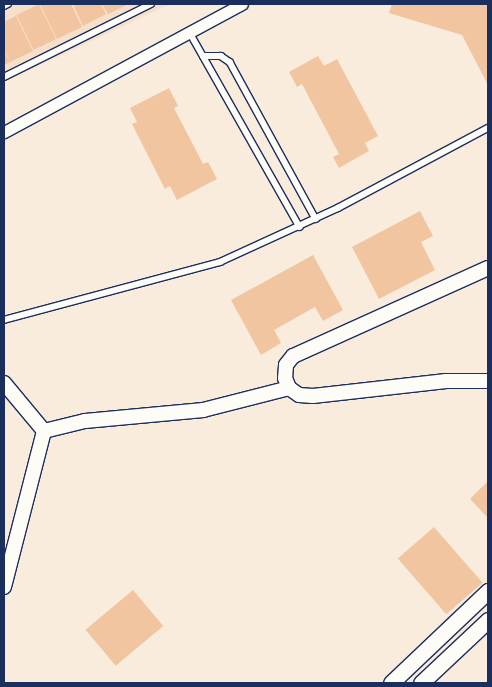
<!DOCTYPE html>
<style>
body{margin:0}
#map{position:relative;width:492px;height:687px;overflow:hidden;background:#f9ecdd;font-family:"Shantell Sans",sans-serif}
div>[style]{position:absolute}
[style*='--x']{left:calc(var(--x)*1px);top:calc(var(--y)*1px);width:calc(var(--w)*1px);rotate:calc(var(--a)*1deg)}
.built>*{inset:0;background:#f7e0cb}
.building>*{inset:0;background:#f1c5a0;transform-origin:0 0}
.roads{filter:drop-shadow(1px 0 #1b2f5e) drop-shadow(-1px 0 #1b2f5e) drop-shadow(0 1px #1b2f5e) drop-shadow(0 -1px #1b2f5e)}
.service>*{height:5.5px;margin:-2.75px;padding:0 2.75px;transform-origin:2.75px;border-radius:2.75px;background:#fdfcf7}
.minor>*{height:11px;margin:-5.5px;padding:0 5.5px;transform-origin:5.5px;border-radius:5.5px;background:#fdfcf7}
.tertiary>*{height:14px;margin:-7px;padding:0 7px;transform-origin:7px;border-radius:7px;background:#fdfcf7}
.secondary>*{height:15px;margin:-7.5px;padding:0 7.5px;transform-origin:7.5px;border-radius:7.5px;background:#fdfcf7}
span{translate:-50% -50%;white-space:nowrap;text-align:center;line-height:1.15;-webkit-text-stroke:5px #fdfcf7;paint-order:stroke}
.frame{position:absolute;inset:0;border:5px solid #1b2f5e;pointer-events:none}
</style>
<div id="map">
<div class="built">
<i style="clip-path:polygon(4px 4px,170px 4px,4px 82px)"></i>
</div>
<div class="building">
<i style="left:39px;top:4px;width:39px;height:25px;rotate:64deg"></i>
<i style="clip-path:polygon(40px 4px,71px 4px,82px 27px,57px 39px)"></i>
<i style="clip-path:polygon(73px 4px,101px 4px,106px 14px,83px 26px)"></i>
<i style="clip-path:polygon(102px 4px,129px 4px,108px 14px)"></i>
<i style="clip-path:polygon(392px 4px,487px 4px,488px 85px,462px 35px,389px 13px)"></i>
<i style="clip-path:polygon(16px 16px,33px 51px,10px 62px,4px 48px,4px 22px)"></i>
<i style="clip-path:polygon(4px 50px,10px 62px,4px 65px)"></i>
<i style="clip-path:polygon(318px 56px,324px 66px,337px 59px,378px 136px,365px 143px,369px 151px,339px 168px,333px 157px,339px 154px,302px 84px,297px 87px,289px 72px)"></i>
<i style="clip-path:polygon(169px 88px,178px 106px,174px 108px,203px 164px,208px 162px,217px 179px,177px 200px,170px 186px,165px 189px,132px 124px,137px 122px,130px 108px)"></i>
<i style="clip-path:polygon(420px 211px,433px 236px,421px 242px,435px 270px,379px 299px,352px 247px)"></i>
<i style="clip-path:polygon(313px 255px,343px 310px,323px 321px,315px 307px,274px 330px,281px 343px,261px 355px,231px 300px)"></i>
<i style="clip-path:polygon(488px 481px,488px 518px,470px 499px)"></i>
<i style="left:434px;top:527px;width:74px;height:48px;rotate:49deg"></i>
<i style="left:133px;top:590px;width:47px;height:62px;rotate:50deg"></i>
</div>
<div class="roads">
<div class="service">
<i style="--x:4;--y:6;--w:4;--a:-27"></i>
<i style="--x:189;--y:31;--w:225;--a:60.5"></i>
<i style="--x:203;--y:56;--w:18;--a:0"></i>
<i style="--x:221;--y:56;--w:11;--a:34"></i>
<i style="--x:230;--y:62;--w:179;--a:61.3"></i>
<i style="--x:4;--y:77;--w:164;--a:-26.4"></i>
<i style="--x:4;--y:320;--w:224;--a:-15"></i>
<i style="--x:220;--y:262;--w:130;--a:-24.6"></i>
<i style="--x:338;--y:208;--w:170;--a:-28.1"></i>
</div>
<div class="minor">
<i style="--x:4;--y:132;--w:270;--a:-28.3"></i>
</div>
<div class="tertiary">
<i style="--x:488;--y:268;--w:214;--a:155.7"></i>
<i style="--x:293;--y:356;--w:11;--a:128"></i>
<i style="--x:286;--y:365;--w:13;--a:94"></i>
<i style="--x:285;--y:378;--w:11;--a:68"></i>
<i style="--x:289;--y:388;--w:12;--a:35"></i>
<i style="--x:299;--y:395;--w:14;--a:4"></i>
<i style="--x:313;--y:396;--w:134;--a:-6.4"></i>
<i style="--x:446;--y:381;--w:42;--a:0"></i>
<i style="--x:4;--y:383;--w:62;--a:50.2"></i>
<i style="--x:44;--y:431;--w:161;--a:104.4"></i>
<i style="--x:44;--y:431;--w:42;--a:-13.7"></i>
<i style="--x:85;--y:421;--w:119;--a:-5.3"></i>
<i style="--x:203;--y:410;--w:89;--a:-14.3"></i>
</div>
<div class="secondary">
<i style="--x:391;--y:683;--w:134;--a:-43.5"></i>
<i style="--x:421;--y:683;--w:92;--a:-43.2"></i>
</div>
</div>
<div class="frame"></div>
</div>
